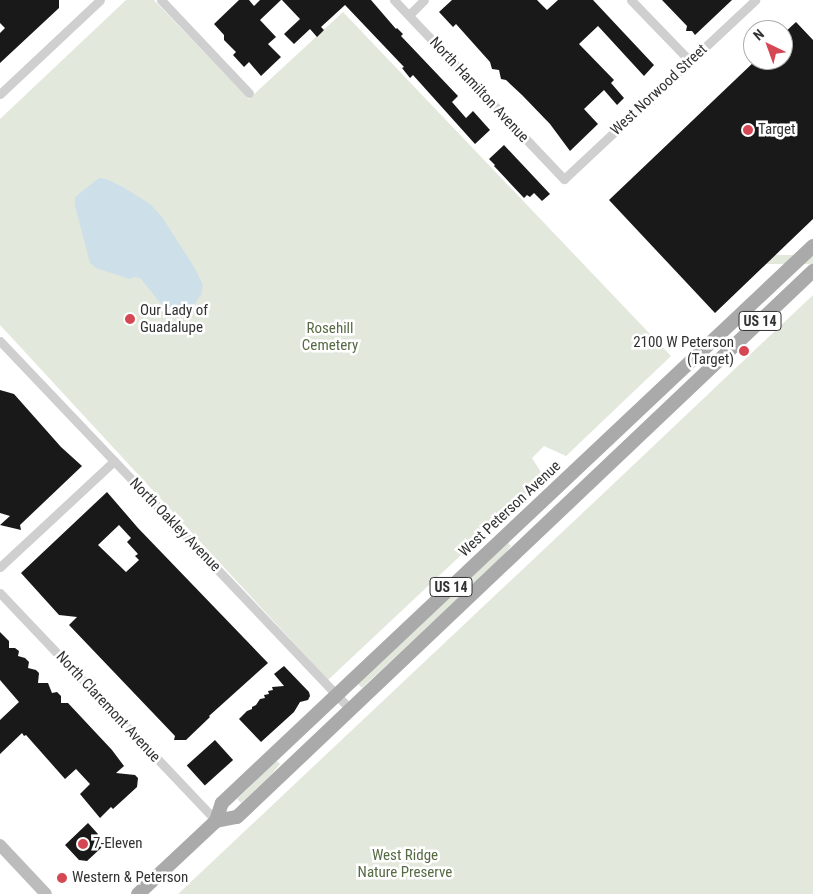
<!DOCTYPE html>
<style>
body{margin:0}
#map{position:relative;width:813px;height:894px;overflow:hidden;background:#fff;font-family:"Roboto Condensed",sans-serif}
div>[style]{position:absolute}
[style*='--x']{left:calc(var(--x)*1px);top:calc(var(--y)*1px);width:calc(var(--w)*1px);rotate:calc(var(--a)*1deg)}
.green>*{inset:0;background:#e2e8dc;transform-origin:0 0}
.water>*{inset:0;background:#cddfe9}
.building>*{inset:0;background:#191919;transform-origin:0 0}
.minor>*{height:9px;margin:-4.5px;padding:0 4.5px;transform-origin:4.5px;border-radius:4.5px;background:#cfcfcf}
.secondary>*{height:12px;margin:-6px;padding:0 6px;transform-origin:6px;border-radius:6px;background:#bcbcbc}
.primary>*{height:14px;margin:-7px;padding:0 7px;transform-origin:7px;border-radius:7px;background:#aaa}
.dots>*{width:14px;height:14px;translate:-50% -50%;box-sizing:border-box;border:2px solid #fff;border-radius:50%}
span{translate:-50% -50%;white-space:nowrap;text-align:center;line-height:1.15;-webkit-text-stroke:5px #fff;paint-order:stroke}
.shield-label span{padding:1px 4px;background:#fff;border:1px solid;border-radius:4px;-webkit-text-stroke-width:0}
.shield-label{font-size:14px;color:#323232;font-weight:700}
.street-label{font-size:15px;color:#323232}
.poi-label{font-size:15px;color:#323232}
.left{translate:0 -50%;text-align:left}
.right{translate:-100% -50%;text-align:right}
.park-label{font-size:15px;color:#566a43}
.north{position:absolute;left:743px;top:20px;width:50px;height:50px;box-sizing:border-box;background:#fff;border:1px solid #adadad;border-radius:50%;rotate:318deg;font-size:14px;font-weight:700;line-height:20px;text-align:center;color:#323232}
.north::after{content:'';display:block;margin:auto;width:18px;height:22px;background:#d64754;clip-path:polygon(50% 0,100% 100%,50% 72%,0 100%)}
</style>
<div id="map">
<div class="green">
<i style="clip-path:polygon(126px 0,154px 0,249px 99px,343px 12px,671px 356px,566px 456px,544px 446px,532px 458px,544px 477px,328px 680px,0 325px,0 119px)"></i>
<i style="left:813px;top:255px;width:9px;height:121px;rotate:90deg"></i>
<i style="clip-path:polygon(813px 295px,813px 894px,178px 894px,608px 489px)"></i>
<i style="clip-path:polygon(508px 543px,511px 546px,503px 556px,362px 688px,358px 684px)"></i>
<i style="clip-path:polygon(277px 761px,280px 764px,271px 775px,241px 803px,237px 799px)"></i>
</div>
<div class="water">
<i style="clip-path:polygon(99px 178px,106px 179px,123px 187px,150px 204px,162px 217px,194px 267px,203px 285px,201px 295px,194px 305px,182px 311px,170px 309px,162px 305px,140px 278px,134px 277px,130px 279px,96px 268px,90px 263px,75px 206px,75px 197px)"></i>
</div>
<div class="building">
<i style="clip-path:polygon(0 0,59px 0,59px 8px,0 63px,0 33px,5px 28px,0 23px)"></i>
<i style="clip-path:polygon(239px 0,249px 0,254px 6px,260px 0,281px 0,260px 20px,276px 37px,268px 44px,281px 57px,261px 76px,249px 62px,244px 67px,233px 55px,236px 52px,224px 40px,224px 35px,214px 24px)"></i>
<i style="clip-path:polygon(282px 0,371px 0,396px 29px,397px 28px,403px 34px,401px 36px,458px 96px,452px 102px,466px 118px,473px 111px,490px 130px,475px 144px,413px 75px,410px 78px,402px 68px,404px 67px,345px 5px,321px 27px,324px 30px,317px 37px,310px 29px,294px 44px,284px 34px,300px 19px)"></i>
<i style="clip-path:polygon(452px 0,537px 0,547px 10px,558px 0,593px 0,654px 65px,644px 76px,598px 26px,579px 44px,614px 80px,611px 83px,624px 98px,617px 105px,604px 90px,584px 109px,598px 124px,570px 151px,550px 124px,522px 95px,506px 80px,501px 79px,499px 70px,492px 69px,490px 62px,456px 24px,453px 27px,439px 12px)"></i>
<i style="clip-path:polygon(662px 0,732px 0,695px 35px,692px 31px,686px 31px,687px 26px)"></i>
<i style="clip-path:polygon(796px 22px,813px 40px,813px 219px,715px 313px,609px 200px,756px 60px,783px 60px,783px 34px)"></i>
<i style="clip-path:polygon(504px 145px,550px 194px,542px 201px,534px 193px,530px 197px,527px 195px,524px 198px,494px 166px,495px 165px,489px 159px)"></i>
<i style="clip-path:polygon(0 390px,14px 394px,61px 447px,82px 466px,20px 525px,21px 530px,0 525px,10px 516px,0 513px)"></i>
<i style="clip-path:polygon(evenodd,107px 492px,138px 528px,268px 663px,209px 716px,210px 717px,186px 740px,174px 740px,175px 736px,69px 625px,77px 617px,59px 615px,21px 573px,107px 492px,119px 525px,131px 538px,127px 542px,138px 554px,135px 556px,139px 560px,126px 572px,98px 545px,119px 525px)"></i>
<i style="clip-path:polygon(0 632px,9px 641px,9px 648px,15px 648px,19px 651px,18px 656px,25px 658px,29px 662px,28px 668px,36px 670px,39px 673px,38px 683px,48px 683px,52px 693px,57px 692px,61px 696px,61px 703px,68px 703px,112px 750px,124px 766px,116px 773px,135px 775px,138px 778px,137px 787px,113px 809px,111px 807px,100px 818px,80px 794px,90px 784px,76px 769px,65px 779px,26px 735px,24px 736px,22px 733px,0 754px,0 720px,19px 702px,0 680px)"></i>
<i style="clip-path:polygon(284px 666px,309px 692px,310px 696px,308px 700px,300px 702px,294px 712px,261px 742px,239px 719px,247px 711px,252px 709px,252px 707px,256px 705px,260px 699px,265px 698px,264px 695px,269px 694px,268px 691px,273px 690px,272px 687px,284px 686px,274px 674px)"></i>
<i style="left:215px;top:740px;width:27px;height:38px;rotate:48deg"></i>
<i style="clip-path:polygon(88px 823px,98px 834px,96px 837px,102px 843px,101px 848px,87px 861px,79px 860px,65px 845px)"></i>
</div>
<div class="minor">
<i style="--x:161;--y:0;--w:128;--a:46.6"></i>
<i style="--x:394;--y:0;--w:247;--a:46.5"></i>
<i style="--x:564;--y:179;--w:262;--a:-43.1"></i>
<i style="--x:631;--y:0;--w:85;--a:46"></i>
<i style="--x:409;--y:15;--w:21;--a:-45"></i>
<i style="--x:0;--y:94;--w:137;--a:-43.2"></i>
<i style="--x:0;--y:341;--w:509;--a:46.43"></i>
<i style="--x:0;--y:567;--w:156;--a:-42.9"></i>
<i style="--x:0;--y:593;--w:314;--a:46.5"></i>
</div>
<div class="secondary">
<i style="--x:0;--y:845;--w:67;--a:46.8"></i>
</div>
<div class="primary">
<i style="--x:216;--y:821;--w:21;--a:-11"></i>
<i style="--x:237;--y:817;--w:794;--a:-43.47"></i>
<i style="--x:138;--y:894;--w:107;--a:-43.1"></i>
<i style="--x:216;--y:821;--w:19;--a:-72"></i>
<i style="--x:222;--y:803;--w:812;--a:-43.3"></i>
</div>
<div class="dots">
<i style="left:748px;top:130px;background:#d64754"></i>
<i style="left:130px;top:319px;background:#d64754"></i>
<i style="left:744px;top:351px;background:#d64754"></i>
<i style="left:83px;top:844px;background:#d64754"></i>
<i style="left:62px;top:878px;background:#d64754"></i>
</div>
<div class="shield-label">
<span style="left:760px;top:321px">US 14</span>
<span style="left:451px;top:587px">US 14</span>
</div>
<div class="street-label">
<span style="left:479px;top:90px;rotate:47deg">North Hamilton Avenue</span>
<span style="left:659px;top:90px;rotate:-43deg">West Norwood Street</span>
<span style="left:510px;top:509px;rotate:-43deg">West Peterson Avenue</span>
<span style="left:175px;top:525px;rotate:46deg">North Oakley Avenue</span>
<span style="left:108px;top:707px;rotate:47deg">North Claremont Avenue</span>
</div>
<div class="poi-label">
<span class="left" style="left:758px;top:130px">Target</span>
<span class="left" style="left:140px;top:319px">Our Lady of<br>Guadalupe</span>
<span class="right" style="left:734px;top:351px">2100 W Peterson<br>(Target)</span>
<span class="left" style="left:93px;top:844px">7-Eleven</span>
<span class="left" style="left:72px;top:878px">Western &amp; Peterson</span>
</div>
<div class="park-label">
<span style="left:330px;top:337px">Rosehill<br>Cemetery</span>
<span style="left:405px;top:864px">West Ridge<br>Nature Preserve</span>
</div>
<div class="north">N</div>
</div>
